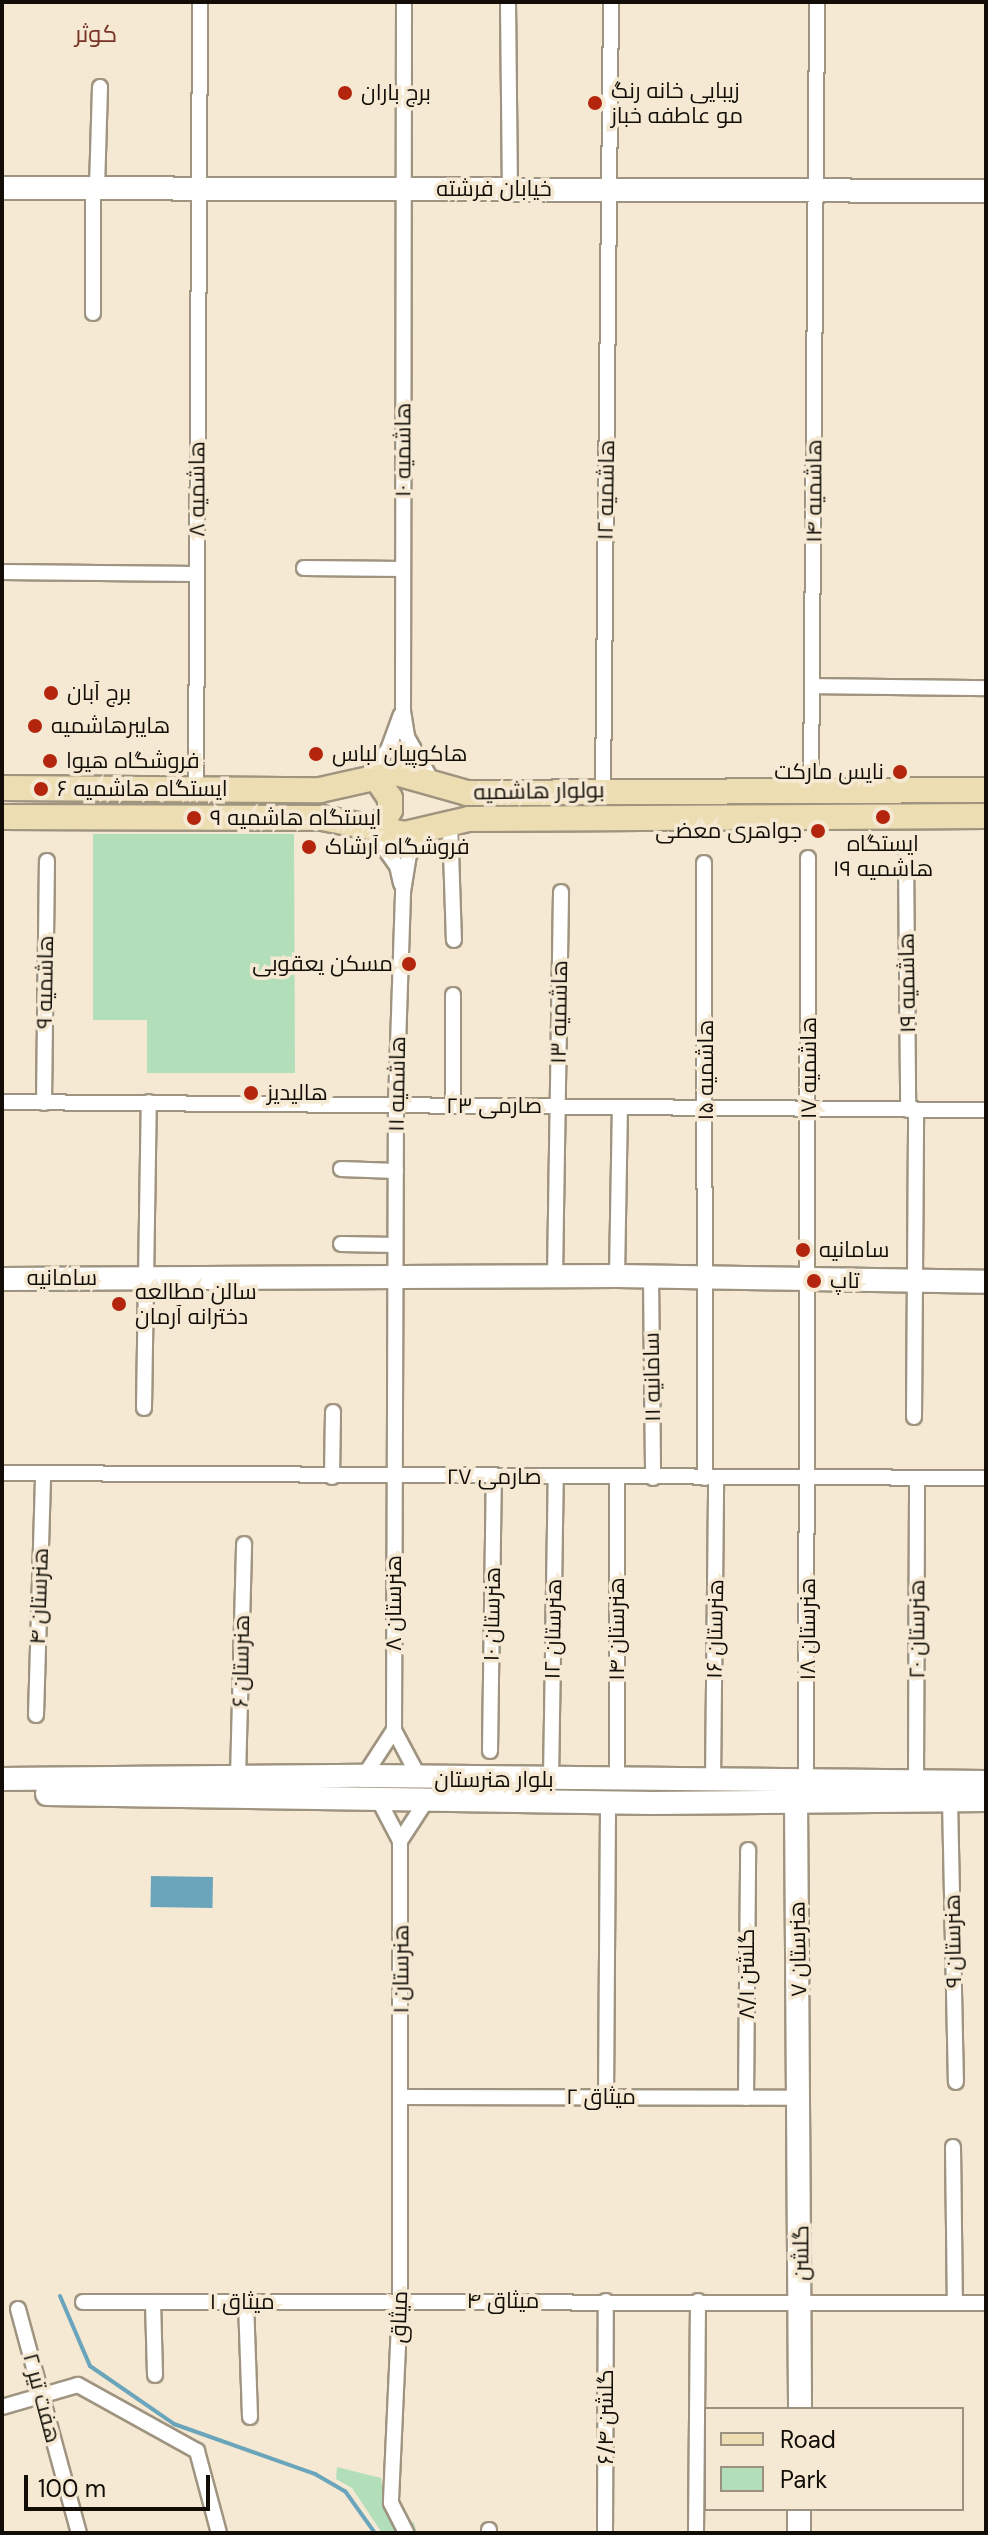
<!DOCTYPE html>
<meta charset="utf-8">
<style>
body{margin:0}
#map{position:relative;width:988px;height:2535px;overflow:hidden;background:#f5e9d3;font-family:"DM Sans",Cairo,sans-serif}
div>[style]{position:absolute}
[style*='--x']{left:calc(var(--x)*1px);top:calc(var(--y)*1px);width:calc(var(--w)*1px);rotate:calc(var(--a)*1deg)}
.green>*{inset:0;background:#b3deba}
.water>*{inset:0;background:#6ba5bb;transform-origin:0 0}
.stream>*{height:4px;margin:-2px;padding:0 2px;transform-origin:2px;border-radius:2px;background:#6ba5bb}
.roads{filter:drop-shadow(2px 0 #9f9480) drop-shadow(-2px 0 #9f9480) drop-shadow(0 2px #9f9480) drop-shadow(0 -2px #9f9480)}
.street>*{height:14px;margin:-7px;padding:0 7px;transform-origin:7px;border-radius:7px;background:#fff}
.secondary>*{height:22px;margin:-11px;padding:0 11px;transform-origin:11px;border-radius:11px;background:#fff}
.primary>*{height:24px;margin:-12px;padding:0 12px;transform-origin:12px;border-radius:12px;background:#edddb2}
.dots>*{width:22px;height:22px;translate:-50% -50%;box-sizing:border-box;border:4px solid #f5e9d3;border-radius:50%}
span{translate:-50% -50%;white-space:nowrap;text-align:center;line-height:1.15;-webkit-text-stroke:7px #f5e9d3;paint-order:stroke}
.poi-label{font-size:22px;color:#120e07}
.left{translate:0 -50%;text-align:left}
.right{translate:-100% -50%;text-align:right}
.street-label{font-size:22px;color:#120e07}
.neighbourhood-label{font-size:24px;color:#783226}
.frame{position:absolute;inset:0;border:4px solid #120e07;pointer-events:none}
.legend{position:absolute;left:704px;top:2407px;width:260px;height:104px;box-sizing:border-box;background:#f5e9d3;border:2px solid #9a9181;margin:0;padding:10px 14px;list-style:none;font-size:24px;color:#120e07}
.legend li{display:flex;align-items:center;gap:16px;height:40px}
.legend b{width:40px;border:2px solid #9a9181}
.scale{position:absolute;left:24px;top:2475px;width:186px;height:36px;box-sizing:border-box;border:4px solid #120e07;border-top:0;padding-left:10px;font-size:24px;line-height:28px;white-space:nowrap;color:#120e07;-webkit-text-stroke:6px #f5e9d3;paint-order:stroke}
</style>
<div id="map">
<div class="green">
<i style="clip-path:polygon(93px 834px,294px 834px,295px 1073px,147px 1073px,147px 1020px,93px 1020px)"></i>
<i style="clip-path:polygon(337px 2467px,381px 2478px,384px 2503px,414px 2523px,417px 2533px,382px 2533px,352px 2488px,336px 2479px)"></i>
</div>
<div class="water">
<i style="left:151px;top:1876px;width:62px;height:31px;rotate:1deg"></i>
</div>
<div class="stream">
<i style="--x:60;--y:2296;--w:76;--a:66.8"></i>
<i style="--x:90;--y:2366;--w:102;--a:34.6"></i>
<i style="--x:174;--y:2424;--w:150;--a:19.5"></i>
<i style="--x:315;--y:2474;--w:34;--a:30"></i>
<i style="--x:345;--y:2491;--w:52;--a:54.5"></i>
</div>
<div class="roads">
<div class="street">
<i style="--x:404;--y:2;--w:709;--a:90.08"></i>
<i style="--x:403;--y:711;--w:26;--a:81"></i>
<i style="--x:407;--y:737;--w:51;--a:60.4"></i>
<i style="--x:508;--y:2;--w:187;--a:89.4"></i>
<i style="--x:93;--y:188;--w:125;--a:90"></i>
<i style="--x:97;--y:188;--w:101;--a:-88.3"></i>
<i style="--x:304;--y:568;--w:99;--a:0.6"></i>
<i style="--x:2;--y:572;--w:194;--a:0.6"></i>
<i style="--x:813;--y:686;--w:173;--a:0.7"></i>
<i style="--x:365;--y:780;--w:38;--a:-53"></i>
<i style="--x:388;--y:750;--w:37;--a:-70"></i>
<i style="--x:196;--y:789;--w:787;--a:-89.71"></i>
<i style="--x:603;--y:790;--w:788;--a:-89.42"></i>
<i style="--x:811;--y:791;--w:789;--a:-89.56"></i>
<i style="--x:450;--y:821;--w:119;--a:88.1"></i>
<i style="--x:371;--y:830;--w:44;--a:54.2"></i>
<i style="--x:397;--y:866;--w:18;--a:77"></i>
<i style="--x:906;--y:856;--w:254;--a:89.5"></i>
<i style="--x:704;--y:863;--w:615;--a:89.91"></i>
<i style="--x:2;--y:1102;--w:984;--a:0.47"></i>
<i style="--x:44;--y:1103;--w:242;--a:-89.3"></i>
<i style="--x:453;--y:1106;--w:111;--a:-90"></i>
<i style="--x:341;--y:1169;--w:55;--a:2.1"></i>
<i style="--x:341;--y:1244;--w:54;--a:1.1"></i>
<i style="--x:555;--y:1276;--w:384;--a:-89.1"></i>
<i style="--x:617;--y:1276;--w:169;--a:-89"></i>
<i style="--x:651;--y:1276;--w:202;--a:89.4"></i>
<i style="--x:144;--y:1408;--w:306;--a:-89.1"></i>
<i style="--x:914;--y:1417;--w:307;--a:-89.6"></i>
<i style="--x:2;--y:1473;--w:984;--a:0.29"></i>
<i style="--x:332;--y:1477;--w:65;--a:-89.1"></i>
<i style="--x:36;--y:1715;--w:239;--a:-88.3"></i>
<i style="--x:490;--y:1751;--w:274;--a:-89.2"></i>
<i style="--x:364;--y:1776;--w:55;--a:-56.9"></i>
<i style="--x:238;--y:1777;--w:233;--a:-88.5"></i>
<i style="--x:420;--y:1779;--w:55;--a:-118"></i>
<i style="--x:394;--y:1730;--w:625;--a:-89.82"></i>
<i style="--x:396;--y:1105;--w:213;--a:-88.1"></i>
<i style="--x:403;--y:892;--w:37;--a:-81"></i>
<i style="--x:409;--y:855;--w:31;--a:-53"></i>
<i style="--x:551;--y:1780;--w:303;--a:-89.1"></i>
<i style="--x:806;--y:1780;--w:922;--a:-89.88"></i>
<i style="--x:916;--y:1780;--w:301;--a:-89.8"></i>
<i style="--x:617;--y:1781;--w:303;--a:-90"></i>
<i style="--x:713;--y:1781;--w:303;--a:-89.4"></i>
<i style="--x:376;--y:1795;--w:52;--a:62.4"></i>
<i style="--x:400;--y:1841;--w:461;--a:90"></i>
<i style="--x:400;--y:2302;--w:201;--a:92.6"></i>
<i style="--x:391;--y:2503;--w:34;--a:63"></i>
<i style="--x:950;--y:1800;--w:282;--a:88.8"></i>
<i style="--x:400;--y:1841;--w:51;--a:-56.9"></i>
<i style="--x:402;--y:2097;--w:399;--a:0.1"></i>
<i style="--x:606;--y:2097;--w:295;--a:-89.6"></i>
<i style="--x:746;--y:2098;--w:248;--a:-89.5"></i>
<i style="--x:953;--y:2147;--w:156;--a:89.3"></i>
<i style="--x:83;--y:2302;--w:903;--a:0.06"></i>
<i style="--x:153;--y:2302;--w:73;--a:88.4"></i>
<i style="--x:246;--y:2302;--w:115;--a:88"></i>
<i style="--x:18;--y:2309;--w:232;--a:74.8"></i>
<i style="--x:2;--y:2407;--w:79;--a:-16.1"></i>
<i style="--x:78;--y:2385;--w:136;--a:29"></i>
<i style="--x:197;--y:2451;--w:85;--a:75"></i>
<i style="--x:489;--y:2533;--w:3;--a:-90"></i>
<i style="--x:605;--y:2533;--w:232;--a:-89.8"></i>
<i style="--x:696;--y:2533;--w:232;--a:-89.5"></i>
</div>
<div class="secondary">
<i style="--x:2;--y:188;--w:984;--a:0.17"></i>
<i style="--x:2;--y:1279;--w:615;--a:-0.28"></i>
<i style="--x:617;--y:1276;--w:369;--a:0.9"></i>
<i style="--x:2;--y:1779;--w:362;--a:-0.5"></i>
<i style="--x:364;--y:1776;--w:622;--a:0.55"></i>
<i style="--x:47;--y:1794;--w:605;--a:0.85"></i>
<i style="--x:652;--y:1803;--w:334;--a:-0.5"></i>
<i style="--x:796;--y:1800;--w:609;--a:89.62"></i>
<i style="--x:799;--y:2533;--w:24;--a:-90"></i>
</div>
<div class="primary">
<i style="--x:377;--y:779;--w:23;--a:56"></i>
<i style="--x:390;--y:798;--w:12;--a:90"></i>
<i style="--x:390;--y:810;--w:22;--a:120"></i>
<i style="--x:2;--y:788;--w:318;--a:0.4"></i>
<i style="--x:320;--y:790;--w:78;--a:-12.6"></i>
<i style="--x:396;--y:773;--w:74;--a:15.7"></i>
<i style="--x:467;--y:793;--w:519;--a:-0.33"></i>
<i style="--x:2;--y:817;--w:320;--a:0.2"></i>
<i style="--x:322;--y:818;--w:85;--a:10.9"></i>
<i style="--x:405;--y:834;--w:66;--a:-13.2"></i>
<i style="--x:469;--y:819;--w:517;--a:-0.33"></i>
</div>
</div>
<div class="dots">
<i style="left:345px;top:93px;background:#b3260d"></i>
<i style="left:595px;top:103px;background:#b3260d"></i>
<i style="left:51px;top:693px;background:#b3260d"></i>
<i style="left:35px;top:726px;background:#b3260d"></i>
<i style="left:316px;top:754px;background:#b3260d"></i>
<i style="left:50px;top:761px;background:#b3260d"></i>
<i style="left:900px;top:772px;background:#b3260d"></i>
<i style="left:41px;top:789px;background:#b3260d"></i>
<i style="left:883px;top:817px;background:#b3260d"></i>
<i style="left:194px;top:818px;background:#b3260d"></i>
<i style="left:818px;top:831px;background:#b3260d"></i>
<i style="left:309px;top:847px;background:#b3260d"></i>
<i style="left:409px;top:964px;background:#b3260d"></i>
<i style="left:251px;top:1093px;background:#b3260d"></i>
<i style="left:803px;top:1250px;background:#b3260d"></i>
<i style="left:814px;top:1281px;background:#b3260d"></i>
<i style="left:119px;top:1304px;background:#b3260d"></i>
</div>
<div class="poi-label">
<span class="left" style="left:611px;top:103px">زیبایی خانه رنگ<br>مو عاطفه خباز</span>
<span class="left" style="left:361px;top:93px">برج باران</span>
<span class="left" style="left:67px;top:693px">برج آبان</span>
<span class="left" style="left:51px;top:726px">هایبرهاشمیه</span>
<span class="left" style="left:332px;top:754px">هاکوپیان لباس</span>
<span class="left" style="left:66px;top:761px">فروشگاه هیوا</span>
<span class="right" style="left:884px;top:772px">نایس مارکت</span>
<span class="left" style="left:57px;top:789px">ایستگاه هاشمیه ۶</span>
<span class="left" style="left:210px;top:818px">ایستگاه هاشمیه ۹</span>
<span class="right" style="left:802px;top:831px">جواهری معضی</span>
<span style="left:883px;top:856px">ایستگاه<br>هاشمیه ۱۹</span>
<span class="left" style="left:325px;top:847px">فروشگاه آرشاک</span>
<span class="right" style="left:393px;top:964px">مسکن یعقوبی</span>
<span class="left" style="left:267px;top:1093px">هالیدیز</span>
<span class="left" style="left:819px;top:1250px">سامانیه</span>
<span class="left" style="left:830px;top:1281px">تاپ</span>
<span class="left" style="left:135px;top:1304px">سالن مطالعه<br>دخترانه آرمان</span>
</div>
<div class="street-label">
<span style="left:494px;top:189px">خیابان فرشته</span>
<span style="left:403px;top:450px;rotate:-90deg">هاشمیه ۱۰</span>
<span style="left:197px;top:489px;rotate:-90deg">هاشمیه ۸</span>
<span style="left:606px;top:490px;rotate:-89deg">هاشمیه ۱۲</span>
<span style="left:814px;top:491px;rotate:-90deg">هاشمیه ۱۴</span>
<span style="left:539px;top:791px;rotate:-1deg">بولوار هاشمیه</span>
<span style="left:45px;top:982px;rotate:-89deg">هاشمیه ۹</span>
<span style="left:907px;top:983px;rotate:-91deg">هاشمیه ۱۹</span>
<span style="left:559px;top:1012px;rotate:-89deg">هاشمیه ۱۳</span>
<span style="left:809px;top:1068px;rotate:-90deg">هاشمیه ۱۷</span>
<span style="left:706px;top:1070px;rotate:-90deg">هاشمیه ۱۵</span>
<span style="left:397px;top:1084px;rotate:-89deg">هاشمیه ۱۱</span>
<span style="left:494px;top:1106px">صارمی ۲۳</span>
<span style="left:62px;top:1278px">سامانیه</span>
<span style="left:652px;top:1377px;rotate:-91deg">سامانیه ۱۱</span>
<span style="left:494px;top:1477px">صارمی ۲۷</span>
<span style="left:39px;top:1596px;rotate:-88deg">هنرستان ۴</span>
<span style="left:394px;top:1603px;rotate:-90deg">هنرستان ۸</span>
<span style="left:492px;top:1614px;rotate:-89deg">هنرستان ۱۰</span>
<span style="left:553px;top:1629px;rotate:-89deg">هنرستان ۱۲</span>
<span style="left:617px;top:1629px;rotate:-90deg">هنرستان ۱۴</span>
<span style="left:715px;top:1629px;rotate:-89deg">هنرستان ۱۶</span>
<span style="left:808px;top:1629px;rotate:-90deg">هنرستان ۱۸</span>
<span style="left:917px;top:1629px;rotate:-90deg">هنرستان ۲۰</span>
<span style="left:241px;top:1661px;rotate:-89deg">هنرستان ۶</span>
<span style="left:494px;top:1780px">بلوار هنرستان</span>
<span style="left:953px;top:1941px;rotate:-91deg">هنرستان ۹</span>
<span style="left:798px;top:1949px;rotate:-91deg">هنرستان ۷</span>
<span style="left:401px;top:1969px;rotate:-90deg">هنرستان ۱</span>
<span style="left:747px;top:1974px;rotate:-90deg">گلشن ۸/۱</span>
<span style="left:601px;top:2097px">میثاق ۲</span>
<span style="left:801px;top:2253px;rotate:-90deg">گلشن</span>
<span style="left:503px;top:2301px">میثاق ۴</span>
<span style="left:242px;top:2302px">میثاق ۱</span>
<span style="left:399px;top:2317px;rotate:-88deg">میثاق</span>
<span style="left:42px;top:2398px;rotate:75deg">هفت تیر ۲</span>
<span style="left:606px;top:2417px;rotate:-90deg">گلشن ۶/۴</span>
</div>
<div class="neighbourhood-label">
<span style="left:96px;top:34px">کوثر</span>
</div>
<div class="frame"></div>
<ul class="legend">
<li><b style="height:10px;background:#edddb2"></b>Road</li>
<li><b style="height:22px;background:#b3deba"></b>Park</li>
</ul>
<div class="scale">100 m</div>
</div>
